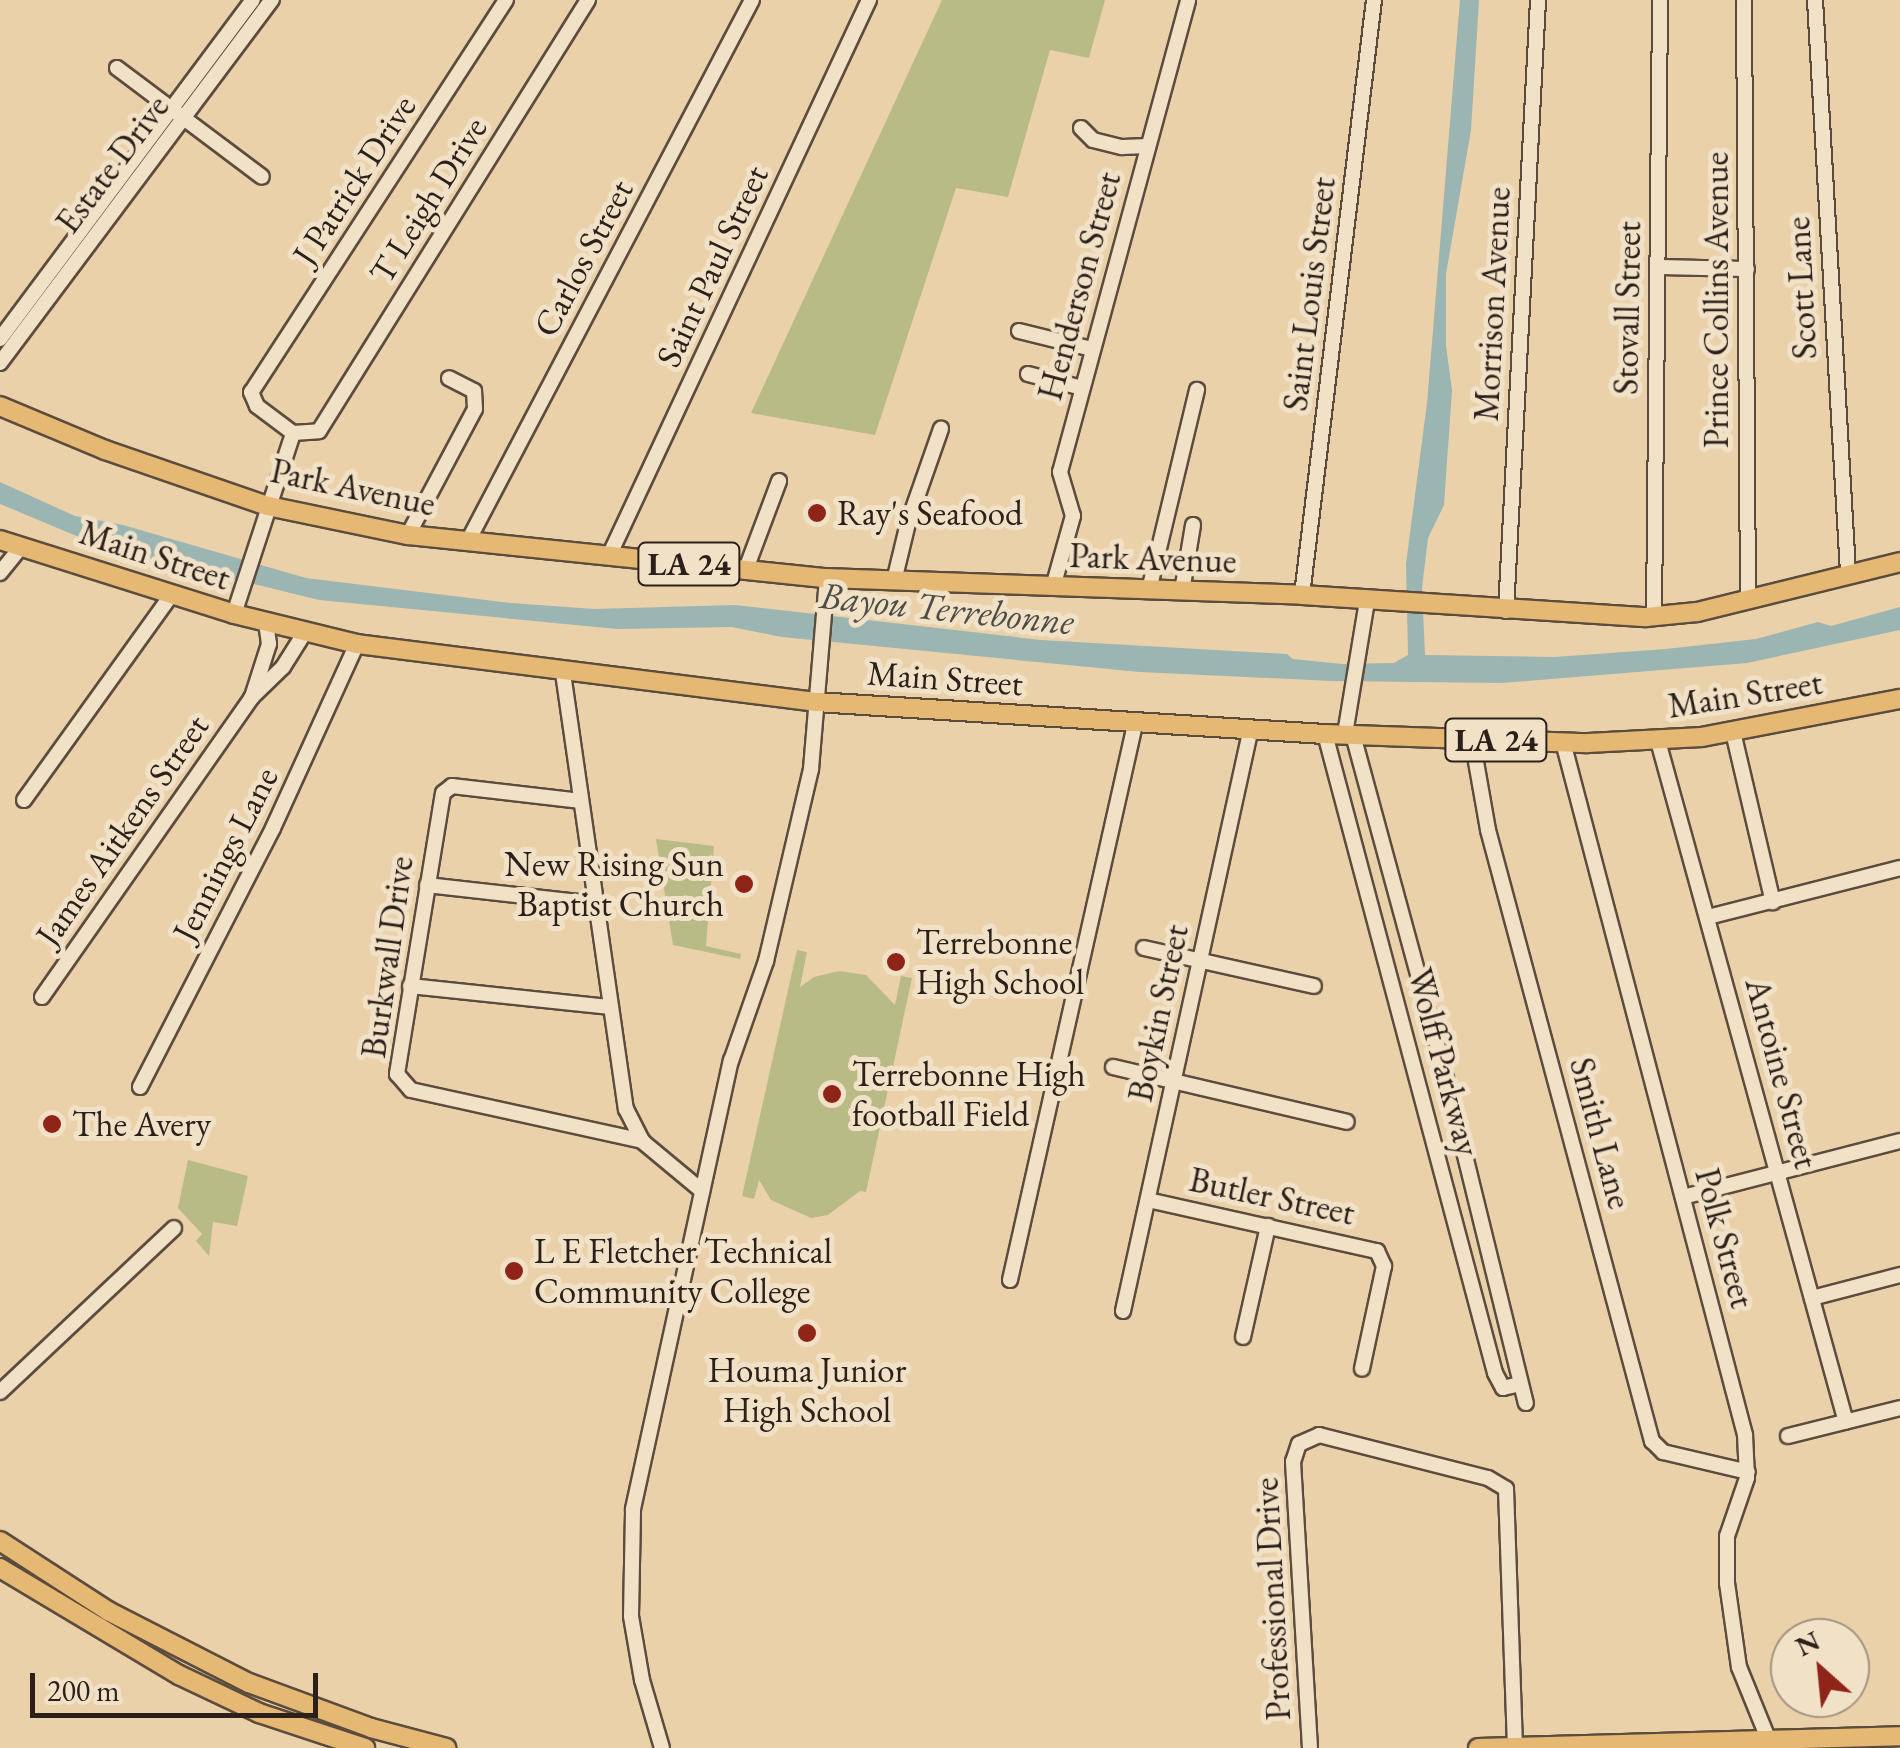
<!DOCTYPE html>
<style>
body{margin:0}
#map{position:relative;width:1900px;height:1748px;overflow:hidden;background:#ead1a9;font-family:"EB Garamond",serif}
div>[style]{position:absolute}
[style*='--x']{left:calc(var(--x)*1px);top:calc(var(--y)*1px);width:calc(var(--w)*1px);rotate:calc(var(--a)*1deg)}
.green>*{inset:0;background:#b9bb86}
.water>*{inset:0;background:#9bb5b2}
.roads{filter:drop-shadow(2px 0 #5c4c3e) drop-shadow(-2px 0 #5c4c3e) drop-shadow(0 2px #5c4c3e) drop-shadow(0 -2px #5c4c3e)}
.minor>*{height:14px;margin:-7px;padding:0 7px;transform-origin:7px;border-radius:7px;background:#f1e1c7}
.major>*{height:18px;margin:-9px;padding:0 9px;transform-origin:9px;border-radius:9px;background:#e5b874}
.dots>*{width:28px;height:28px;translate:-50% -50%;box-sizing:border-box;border:5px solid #f1e1c7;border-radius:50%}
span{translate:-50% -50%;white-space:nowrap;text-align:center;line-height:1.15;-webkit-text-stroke:10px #f1e1c7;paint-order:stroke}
.shield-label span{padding:2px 8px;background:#f1e1c7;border:2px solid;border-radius:8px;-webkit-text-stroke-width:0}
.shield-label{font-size:32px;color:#2c201b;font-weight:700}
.street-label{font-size:35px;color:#2c201b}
.poi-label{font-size:35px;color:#2c201b}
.left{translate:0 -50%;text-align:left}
.right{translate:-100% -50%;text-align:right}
.water-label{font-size:38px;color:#4d4d48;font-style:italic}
.north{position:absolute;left:1770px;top:1618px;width:100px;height:100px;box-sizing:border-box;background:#f1e1c7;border:2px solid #a29482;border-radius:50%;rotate:333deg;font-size:28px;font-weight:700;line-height:40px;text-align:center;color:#2c201b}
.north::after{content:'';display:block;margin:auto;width:35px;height:45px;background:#8f2418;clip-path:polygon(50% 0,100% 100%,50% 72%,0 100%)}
.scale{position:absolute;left:30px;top:1673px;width:288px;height:45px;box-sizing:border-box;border:5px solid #2c201b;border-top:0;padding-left:12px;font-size:30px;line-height:35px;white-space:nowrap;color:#2c201b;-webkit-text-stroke:8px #f1e1c7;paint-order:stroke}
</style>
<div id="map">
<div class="green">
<i style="clip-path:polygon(942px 0,1105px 0,1089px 58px,1050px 50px,1008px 197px,956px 188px,875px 435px,751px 413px)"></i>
<i style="clip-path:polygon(656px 839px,714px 846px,706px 946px,741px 954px,740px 959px,673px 945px)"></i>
<i style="clip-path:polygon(797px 950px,807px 952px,800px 987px,814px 977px,839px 971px,866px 975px,895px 1005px,901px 976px,912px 978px,866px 1192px,860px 1191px,828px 1215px,811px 1218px,771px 1200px,759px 1180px,754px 1199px,742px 1196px)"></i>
<i style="clip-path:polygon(188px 1160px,248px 1176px,237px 1226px,213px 1222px,209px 1256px,196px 1241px,202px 1234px,178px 1208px)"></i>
</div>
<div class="water">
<i style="clip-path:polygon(1460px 0,1479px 0,1471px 130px,1446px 274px,1446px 346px,1452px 390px,1444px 505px,1428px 538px,1422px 588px,1425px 655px,1555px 657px,1666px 649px,1756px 639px,1818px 622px,1831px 626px,1900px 607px,1900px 630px,1747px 663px,1502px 683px,1332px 681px,1140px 672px,782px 637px,732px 627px,617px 629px,319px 600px,136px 555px,134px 560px,0 504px,0 482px,75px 516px,123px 525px,306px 578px,511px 603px,594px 609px,735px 605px,1041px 640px,1287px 654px,1293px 659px,1342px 664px,1394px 663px,1408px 655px,1406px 564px,1427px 403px)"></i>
</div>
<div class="roads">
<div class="minor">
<i style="--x:506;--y:0;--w:468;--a:123"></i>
<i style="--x:251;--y:392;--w:15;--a:67"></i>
<i style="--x:257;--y:406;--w:45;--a:36.9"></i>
<i style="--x:293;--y:433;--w:26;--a:-4"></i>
<i style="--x:319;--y:431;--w:508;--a:-58.03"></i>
<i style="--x:1744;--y:0;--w:600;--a:89.62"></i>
<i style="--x:1815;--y:0;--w:574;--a:86.7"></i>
<i style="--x:117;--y:68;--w:181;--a:36.9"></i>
<i style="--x:1081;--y:128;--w:17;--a:45"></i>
<i style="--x:1093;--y:140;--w:30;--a:14"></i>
<i style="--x:1122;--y:147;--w:26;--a:-2"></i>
<i style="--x:1658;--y:267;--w:89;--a:1.3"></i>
<i style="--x:1019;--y:331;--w:75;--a:13.9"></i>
<i style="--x:0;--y:339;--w:423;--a:-53.3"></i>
<i style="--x:0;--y:363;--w:454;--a:-53.2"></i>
<i style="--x:1028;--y:374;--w:56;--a:14.5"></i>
<i style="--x:408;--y:535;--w:143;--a:-62"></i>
<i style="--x:475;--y:409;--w:18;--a:-93"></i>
<i style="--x:474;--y:391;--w:28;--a:-153"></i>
<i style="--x:467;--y:543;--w:613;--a:-62.31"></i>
<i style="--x:609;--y:556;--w:614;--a:-64.94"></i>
<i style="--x:746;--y:569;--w:94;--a:-69.4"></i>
<i style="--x:0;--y:573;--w:33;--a:-51"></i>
<i style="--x:894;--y:581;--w:60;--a:-76.4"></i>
<i style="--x:908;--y:523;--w:100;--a:-70.7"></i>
<i style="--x:1053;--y:587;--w:74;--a:-74.3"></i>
<i style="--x:1073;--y:516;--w:46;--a:-106.5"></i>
<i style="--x:1060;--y:472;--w:489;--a:-74.8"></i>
<i style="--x:1149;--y:590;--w:206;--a:-76.5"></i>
<i style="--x:1182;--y:591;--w:67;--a:-80.5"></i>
<i style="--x:1302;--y:595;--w:599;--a:-83.1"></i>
<i style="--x:1506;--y:611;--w:612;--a:-87"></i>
<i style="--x:234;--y:614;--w:190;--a:-71.9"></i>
<i style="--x:1654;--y:617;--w:617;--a:-89.44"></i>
<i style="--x:563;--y:673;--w:441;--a:81.8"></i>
<i style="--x:626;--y:1109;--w:36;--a:63"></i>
<i style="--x:642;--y:1141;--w:78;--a:39.8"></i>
<i style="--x:252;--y:697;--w:56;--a:-72.2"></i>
<i style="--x:269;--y:644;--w:21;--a:-98"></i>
<i style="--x:1733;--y:732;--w:175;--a:76.8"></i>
<i style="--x:1325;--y:734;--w:661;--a:75.1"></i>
<i style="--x:1495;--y:1373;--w:17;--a:62"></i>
<i style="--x:1503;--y:1388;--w:17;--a:-13"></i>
<i style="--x:1345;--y:734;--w:135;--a:-80.6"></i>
<i style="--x:1353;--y:735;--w:347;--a:74.8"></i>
<i style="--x:1444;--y:1070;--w:343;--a:76.2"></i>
<i style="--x:1472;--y:739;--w:92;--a:80"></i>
<i style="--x:1488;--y:830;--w:633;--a:74.98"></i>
<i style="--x:1652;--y:1441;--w:16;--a:45"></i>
<i style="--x:1663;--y:1452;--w:87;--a:13.2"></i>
<i style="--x:1658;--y:741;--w:706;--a:74.57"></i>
<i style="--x:1563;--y:742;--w:717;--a:75.28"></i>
<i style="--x:1745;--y:1435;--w:43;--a:87.3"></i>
<i style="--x:1747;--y:1478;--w:61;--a:109"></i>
<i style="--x:1727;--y:1536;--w:47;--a:90"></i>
<i style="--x:1727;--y:1583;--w:85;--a:81.9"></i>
<i style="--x:1739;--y:1667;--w:85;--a:67.9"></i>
<i style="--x:24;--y:800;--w:254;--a:-54.3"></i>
<i style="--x:581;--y:801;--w:130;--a:-173.4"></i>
<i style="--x:452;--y:786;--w:11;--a:142"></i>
<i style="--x:443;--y:793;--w:285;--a:99.3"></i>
<i style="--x:397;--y:1074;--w:21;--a:49"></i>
<i style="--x:411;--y:1090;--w:237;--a:12.4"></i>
<i style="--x:427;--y:885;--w:170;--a:6.4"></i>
<i style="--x:1708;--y:917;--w:198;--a:-14.3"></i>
<i style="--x:1144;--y:948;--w:174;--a:12.6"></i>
<i style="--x:410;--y:986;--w:202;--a:6"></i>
<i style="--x:42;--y:997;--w:365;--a:-55"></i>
<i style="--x:251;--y:698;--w:45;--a:-44.1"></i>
<i style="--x:283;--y:667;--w:41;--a:-57.8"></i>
<i style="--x:1113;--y:1067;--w:240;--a:13.2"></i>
<i style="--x:140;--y:1087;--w:291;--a:-62.8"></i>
<i style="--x:273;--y:828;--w:202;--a:-65.5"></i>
<i style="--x:1683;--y:1197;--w:224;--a:-14.5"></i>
<i style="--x:1148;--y:1200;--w:235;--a:12.6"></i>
<i style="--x:1377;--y:1251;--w:17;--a:65"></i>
<i style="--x:1384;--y:1266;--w:105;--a:102.1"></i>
<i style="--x:1010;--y:1280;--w:574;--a:-77.32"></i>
<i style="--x:1812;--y:1298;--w:91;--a:-14.6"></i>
<i style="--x:1123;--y:1311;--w:597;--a:-77.62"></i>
<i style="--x:1243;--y:1337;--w:114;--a:-77.3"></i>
<i style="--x:0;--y:1392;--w:239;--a:-43.3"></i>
<i style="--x:1788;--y:1436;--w:115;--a:-14"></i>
<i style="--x:662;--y:1748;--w:71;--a:-106.4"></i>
<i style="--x:642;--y:1680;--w:65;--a:-99.8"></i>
<i style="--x:631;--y:1616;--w:107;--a:-88.9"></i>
<i style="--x:633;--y:1509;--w:459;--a:-77.7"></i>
<i style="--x:731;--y:1061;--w:106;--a:-70.7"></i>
<i style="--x:766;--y:961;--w:197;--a:-76.8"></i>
<i style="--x:811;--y:769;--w:192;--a:-85.2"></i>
<i style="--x:1310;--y:1748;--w:287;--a:-93.4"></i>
<i style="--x:1293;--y:1462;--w:19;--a:-72"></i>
<i style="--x:1299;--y:1444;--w:22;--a:-24"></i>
<i style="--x:1319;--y:1435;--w:174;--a:14.3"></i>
<i style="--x:1488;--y:1478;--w:21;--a:31"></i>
<i style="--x:1506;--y:1489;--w:257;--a:88"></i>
</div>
<div class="major">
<i style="--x:0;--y:406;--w:114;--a:22.7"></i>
<i style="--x:105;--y:450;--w:172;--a:19"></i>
<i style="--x:268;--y:506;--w:143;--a:11.7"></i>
<i style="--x:408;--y:535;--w:421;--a:5.9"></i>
<i style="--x:827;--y:578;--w:475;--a:2"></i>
<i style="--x:1302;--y:595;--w:345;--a:3.7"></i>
<i style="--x:1646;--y:617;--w:51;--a:-5.6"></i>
<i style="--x:1697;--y:612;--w:209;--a:-13.8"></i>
<i style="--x:0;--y:540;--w:245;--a:17.5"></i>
<i style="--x:234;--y:614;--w:127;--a:13.7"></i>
<i style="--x:357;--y:644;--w:463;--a:7.2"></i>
<i style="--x:816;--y:702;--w:510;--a:3.6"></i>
<i style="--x:1325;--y:734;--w:263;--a:2"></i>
<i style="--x:1588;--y:743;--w:114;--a:-3"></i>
<i style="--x:1702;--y:737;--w:202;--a:-10.9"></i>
<i style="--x:0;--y:1541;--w:129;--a:32.9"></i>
<i style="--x:108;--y:1611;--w:158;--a:27.1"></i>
<i style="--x:249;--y:1683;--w:130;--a:20.2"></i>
<i style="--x:371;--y:1728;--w:78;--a:14.9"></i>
<i style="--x:0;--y:1568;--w:209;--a:30.9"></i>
<i style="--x:179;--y:1675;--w:89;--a:25.4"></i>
<i style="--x:259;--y:1713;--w:112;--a:18.3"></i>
<i style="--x:1478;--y:1748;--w:422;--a:-1.6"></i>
</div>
</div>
<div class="dots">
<i style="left:817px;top:513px;background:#8f2418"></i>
<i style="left:744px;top:884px;background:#8f2418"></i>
<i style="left:896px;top:962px;background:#8f2418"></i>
<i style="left:832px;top:1094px;background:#8f2418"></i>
<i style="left:52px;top:1124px;background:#8f2418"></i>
<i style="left:514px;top:1271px;background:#8f2418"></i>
<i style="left:807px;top:1333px;background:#8f2418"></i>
</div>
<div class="shield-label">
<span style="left:689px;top:564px">LA 24</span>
<span style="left:1496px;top:740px">LA 24</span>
</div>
<div class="street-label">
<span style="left:112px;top:164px;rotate:-53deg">Estate Drive</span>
<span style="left:354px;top:180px;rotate:-57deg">J Patrick Drive</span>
<span style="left:428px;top:200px;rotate:-58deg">T Leigh Drive</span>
<span style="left:583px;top:258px;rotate:-62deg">Carlos Street</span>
<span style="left:712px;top:266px;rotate:-65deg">Saint Paul Street</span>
<span style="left:1079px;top:286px;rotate:-75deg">Henderson Street</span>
<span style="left:1801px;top:288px;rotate:-93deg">Scott Lane</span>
<span style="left:1309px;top:294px;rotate:-83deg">Saint Louis Street</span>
<span style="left:1716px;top:300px;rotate:-90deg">Prince Collins Avenue</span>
<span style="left:1492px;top:304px;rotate:-87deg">Morrison Avenue</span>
<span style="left:1627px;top:308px;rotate:-89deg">Stovall Street</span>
<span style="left:353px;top:487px;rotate:12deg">Park Avenue</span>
<span style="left:155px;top:555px;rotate:18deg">Main Street</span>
<span style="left:1153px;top:558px;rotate:2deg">Park Avenue</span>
<span style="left:945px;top:678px;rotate:4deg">Main Street</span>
<span style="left:1745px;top:694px;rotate:-9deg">Main Street</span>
<span style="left:122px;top:830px;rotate:-55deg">James Aitkens Street</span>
<span style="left:225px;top:854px;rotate:-63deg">Jennings Lane</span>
<span style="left:387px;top:957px;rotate:-82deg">Burkwall Drive</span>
<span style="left:1158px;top:1013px;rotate:-78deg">Boykin Street</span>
<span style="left:1444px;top:1062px;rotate:75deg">Wolff Parkway</span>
<span style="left:1782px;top:1073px;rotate:75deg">Antoine Street</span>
<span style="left:1601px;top:1133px;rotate:75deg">Smith Lane</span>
<span style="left:1272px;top:1196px;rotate:12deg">Butler Street</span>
<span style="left:1725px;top:1238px;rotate:75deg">Polk Street</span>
<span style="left:1272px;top:1599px;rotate:-93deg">Professional Drive</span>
</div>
<div class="poi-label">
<span class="left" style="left:837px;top:513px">Ray's Seafood</span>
<span class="right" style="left:724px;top:884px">New Rising Sun<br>Baptist Church</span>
<span class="left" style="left:916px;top:962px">Terrebonne<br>High School</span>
<span class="left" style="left:852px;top:1094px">Terrebonne High<br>football Field</span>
<span class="left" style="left:72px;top:1124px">The Avery</span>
<span class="left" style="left:534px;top:1271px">L E Fletcher Technical<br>Community College</span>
<span style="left:807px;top:1390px">Houma Junior<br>High School</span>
</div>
<div class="water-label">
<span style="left:947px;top:608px;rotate:6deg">Bayou Terrebonne</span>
</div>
<div class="north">N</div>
<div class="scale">200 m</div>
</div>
